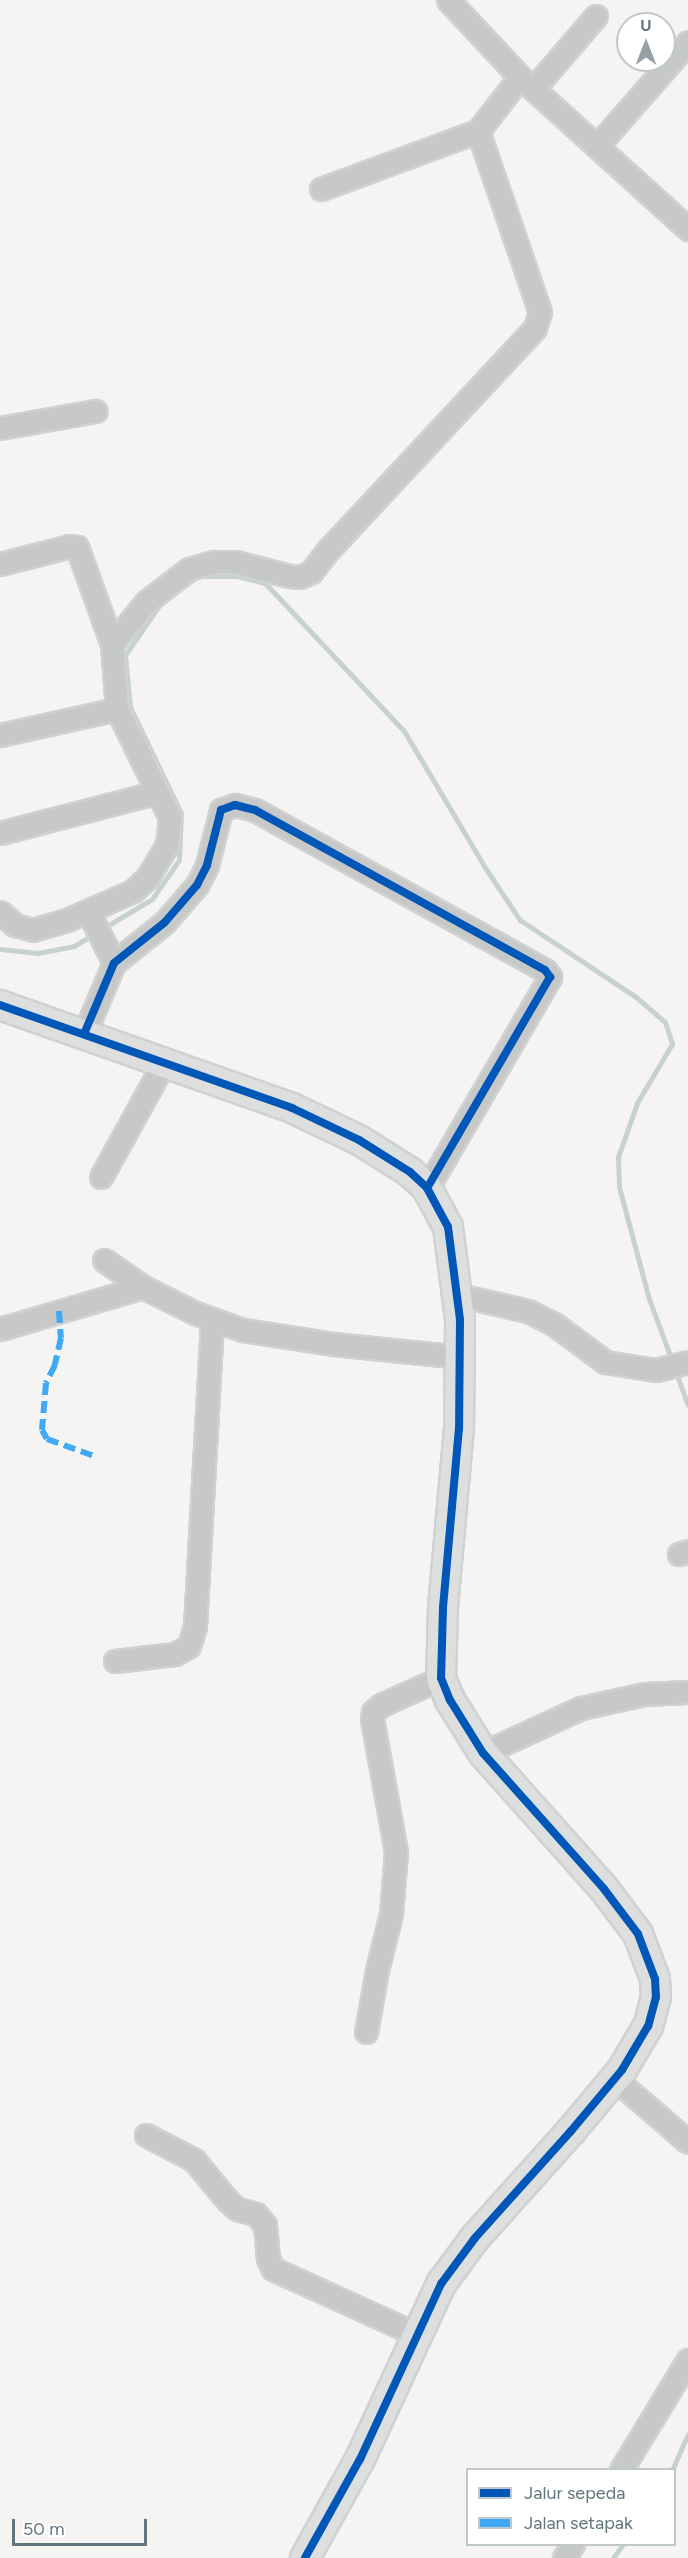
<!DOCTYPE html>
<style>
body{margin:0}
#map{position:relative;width:688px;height:2558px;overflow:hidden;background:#f5f4f3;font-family:Figtree,sans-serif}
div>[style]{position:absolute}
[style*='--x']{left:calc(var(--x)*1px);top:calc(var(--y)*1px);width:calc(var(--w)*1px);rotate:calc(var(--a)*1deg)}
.stream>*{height:5px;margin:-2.5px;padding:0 2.5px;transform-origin:2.5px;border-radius:2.5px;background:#c7d1d2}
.roads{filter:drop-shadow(2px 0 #d0d1d1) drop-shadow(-2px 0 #d0d1d1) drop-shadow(0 2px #d0d1d1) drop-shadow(0 -2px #d0d1d1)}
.street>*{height:21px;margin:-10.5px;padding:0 10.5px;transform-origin:10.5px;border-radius:10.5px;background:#c7c9c8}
.secondary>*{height:28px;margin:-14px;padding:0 14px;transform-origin:14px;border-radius:14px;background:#dddede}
.quiet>*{height:6px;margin-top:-3px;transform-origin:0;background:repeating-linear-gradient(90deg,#3fa9f5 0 12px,transparent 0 18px)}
.cycleway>*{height:8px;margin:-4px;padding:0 4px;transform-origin:4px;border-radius:4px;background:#0057b8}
span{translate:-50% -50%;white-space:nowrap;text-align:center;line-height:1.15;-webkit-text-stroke:6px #fff;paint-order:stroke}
.legend{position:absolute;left:466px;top:2468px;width:210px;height:78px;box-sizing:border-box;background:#fff;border:2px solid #c0c8cb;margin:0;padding:8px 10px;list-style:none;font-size:18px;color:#62757c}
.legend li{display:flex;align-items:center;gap:12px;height:30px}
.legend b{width:30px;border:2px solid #c0c8cb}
.north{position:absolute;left:616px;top:12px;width:60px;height:60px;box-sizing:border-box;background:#fff;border:2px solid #c0c8cb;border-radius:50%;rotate:0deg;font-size:16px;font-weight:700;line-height:24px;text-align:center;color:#62757c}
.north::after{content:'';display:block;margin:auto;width:21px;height:27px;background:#95a1a6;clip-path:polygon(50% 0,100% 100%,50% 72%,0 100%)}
.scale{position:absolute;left:12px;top:2519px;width:135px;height:27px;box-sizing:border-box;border:3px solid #62757c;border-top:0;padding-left:8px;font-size:18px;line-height:21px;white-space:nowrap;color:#62757c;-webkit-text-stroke:4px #fff;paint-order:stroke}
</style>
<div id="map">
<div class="stream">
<i style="--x:187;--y:583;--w:14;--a:-30"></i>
<i style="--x:199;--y:576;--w:38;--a:0"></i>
<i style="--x:237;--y:576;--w:29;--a:14"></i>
<i style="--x:265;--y:583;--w:203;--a:46.8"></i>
<i style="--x:404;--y:731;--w:157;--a:59.3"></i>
<i style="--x:484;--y:866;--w:65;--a:56.3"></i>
<i style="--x:520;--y:920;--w:139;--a:33.6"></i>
<i style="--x:636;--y:997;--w:38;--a:41"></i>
<i style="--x:665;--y:1022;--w:23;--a:72"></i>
<i style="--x:672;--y:1044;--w:69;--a:120.7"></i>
<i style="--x:637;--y:1103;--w:57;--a:109.4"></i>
<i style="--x:618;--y:1157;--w:30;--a:88"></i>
<i style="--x:619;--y:1187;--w:116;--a:75"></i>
<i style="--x:649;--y:1299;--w:66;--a:69.6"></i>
<i style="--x:102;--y:929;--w:58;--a:-31"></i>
<i style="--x:152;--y:899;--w:47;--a:-55.3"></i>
<i style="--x:179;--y:860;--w:47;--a:-87.6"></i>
<i style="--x:181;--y:813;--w:118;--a:-115.7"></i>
<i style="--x:130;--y:707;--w:52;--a:-95.5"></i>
<i style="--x:125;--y:655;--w:67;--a:-55.4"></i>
<i style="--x:0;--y:949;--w:38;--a:6"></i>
<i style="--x:38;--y:953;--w:37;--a:-11"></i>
<i style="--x:74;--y:946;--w:23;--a:-31"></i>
<i style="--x:675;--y:1370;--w:37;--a:70"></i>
<i style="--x:672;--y:2470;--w:39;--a:-66"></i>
<i style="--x:613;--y:2558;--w:17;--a:-54"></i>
</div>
<div class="roads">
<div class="street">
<i style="--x:448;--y:0;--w:105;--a:46.9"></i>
<i style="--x:520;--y:77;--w:227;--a:42.1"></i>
<i style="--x:534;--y:88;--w:95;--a:-49.3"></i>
<i style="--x:597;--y:146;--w:138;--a:-48.8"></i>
<i style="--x:321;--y:189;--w:167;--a:-20.3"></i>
<i style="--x:0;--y:428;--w:97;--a:-10.1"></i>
<i style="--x:0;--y:564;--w:72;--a:-14.4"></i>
<i style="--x:70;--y:546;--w:7;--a:8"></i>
<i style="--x:77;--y:547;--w:103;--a:70.2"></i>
<i style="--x:112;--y:644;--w:65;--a:85.6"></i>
<i style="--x:117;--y:709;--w:120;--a:63.9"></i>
<i style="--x:170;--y:817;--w:28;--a:96"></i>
<i style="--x:167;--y:845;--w:39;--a:121"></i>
<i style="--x:147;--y:878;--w:19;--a:137"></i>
<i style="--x:133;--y:891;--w:72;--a:156.3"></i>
<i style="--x:67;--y:920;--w:35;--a:164"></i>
<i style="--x:33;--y:930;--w:19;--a:-164"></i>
<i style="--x:15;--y:925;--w:20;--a:-139"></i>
<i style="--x:112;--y:644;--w:54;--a:-51"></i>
<i style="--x:146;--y:602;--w:54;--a:-37.5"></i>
<i style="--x:189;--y:569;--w:26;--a:-16"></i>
<i style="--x:214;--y:562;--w:21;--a:0"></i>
<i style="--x:235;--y:562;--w:56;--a:14.5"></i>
<i style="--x:289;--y:576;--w:11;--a:5"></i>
<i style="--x:300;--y:577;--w:12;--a:-24"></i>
<i style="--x:311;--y:572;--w:31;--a:-52"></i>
<i style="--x:330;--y:548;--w:301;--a:-47"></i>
<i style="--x:535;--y:328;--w:17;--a:-73"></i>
<i style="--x:540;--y:312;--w:191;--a:-108.9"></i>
<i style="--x:478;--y:131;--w:68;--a:-52.1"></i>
<i style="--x:0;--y:735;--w:120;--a:-12.5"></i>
<i style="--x:0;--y:833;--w:163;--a:-14.5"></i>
<i style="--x:88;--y:911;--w:58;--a:63.4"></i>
<i style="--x:84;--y:1034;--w:77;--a:-67.1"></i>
<i style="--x:114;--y:963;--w:65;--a:-38.8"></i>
<i style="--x:165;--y:922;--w:49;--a:-49.1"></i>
<i style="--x:197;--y:885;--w:22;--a:-63"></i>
<i style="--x:207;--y:865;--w:57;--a:-75.7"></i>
<i style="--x:221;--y:810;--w:15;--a:-20"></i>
<i style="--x:235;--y:805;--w:21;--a:14"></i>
<i style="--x:255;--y:810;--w:331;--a:28.9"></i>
<i style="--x:545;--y:970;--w:9;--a:54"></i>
<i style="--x:550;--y:977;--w:244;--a:120.2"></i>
<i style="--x:101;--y:1177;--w:130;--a:-61.1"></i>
<i style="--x:104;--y:1260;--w:47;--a:34.7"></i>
<i style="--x:143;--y:1287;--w:58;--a:26.6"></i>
<i style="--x:195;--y:1313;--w:51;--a:19.5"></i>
<i style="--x:243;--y:1330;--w:91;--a:8.8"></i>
<i style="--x:333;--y:1344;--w:129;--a:5.8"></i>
<i style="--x:458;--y:1295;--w:72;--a:12.9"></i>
<i style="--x:528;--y:1311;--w:29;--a:27"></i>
<i style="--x:554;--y:1324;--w:64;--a:36.7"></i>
<i style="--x:605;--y:1362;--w:52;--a:8.9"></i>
<i style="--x:656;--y:1370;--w:33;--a:-14"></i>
<i style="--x:0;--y:1329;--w:149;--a:-16.4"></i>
<i style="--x:679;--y:1554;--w:9;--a:-18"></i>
<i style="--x:115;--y:1661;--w:60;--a:-6.7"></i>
<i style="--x:175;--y:1654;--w:16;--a:-30"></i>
<i style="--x:189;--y:1646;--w:21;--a:-73"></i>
<i style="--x:195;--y:1626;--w:307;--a:-86.8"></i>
<i style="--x:483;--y:1753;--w:108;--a:-24.7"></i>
<i style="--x:581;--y:1708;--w:65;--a:-12.5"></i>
<i style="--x:644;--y:1694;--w:44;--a:-2.6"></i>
<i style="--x:366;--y:2032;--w:63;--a:-79.9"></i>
<i style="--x:377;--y:1970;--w:58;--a:-76"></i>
<i style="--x:391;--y:1914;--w:62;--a:-85.4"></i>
<i style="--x:396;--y:1852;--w:135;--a:-100.2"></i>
<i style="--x:372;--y:1719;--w:7;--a:-82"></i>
<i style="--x:373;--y:1712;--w:11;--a:-41"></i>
<i style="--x:381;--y:1705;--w:66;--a:-24.2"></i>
<i style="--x:615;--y:2079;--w:96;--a:40.8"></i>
<i style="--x:146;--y:2135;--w:54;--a:27.5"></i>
<i style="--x:194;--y:2160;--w:52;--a:50.5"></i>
<i style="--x:227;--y:2200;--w:13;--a:42"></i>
<i style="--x:237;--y:2209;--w:20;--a:15"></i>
<i style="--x:256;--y:2214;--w:14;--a:51"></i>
<i style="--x:265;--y:2225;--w:34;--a:85"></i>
<i style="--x:268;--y:2259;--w:11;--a:63"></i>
<i style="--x:273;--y:2269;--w:159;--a:24.5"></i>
<i style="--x:621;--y:2470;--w:129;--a:-58.7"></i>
<i style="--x:564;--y:2558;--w:17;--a:-57"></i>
</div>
<div class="secondary">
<i style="--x:0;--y:1005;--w:310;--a:19.4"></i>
<i style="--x:292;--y:1108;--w:74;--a:25.5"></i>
<i style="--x:359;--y:1140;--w:60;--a:32.1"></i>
<i style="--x:410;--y:1172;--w:23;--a:43"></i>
<i style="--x:427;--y:1188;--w:44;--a:61.7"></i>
<i style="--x:448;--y:1227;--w:94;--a:82.6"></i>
<i style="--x:460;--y:1320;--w:108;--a:90.5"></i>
<i style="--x:459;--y:1428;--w:181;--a:95.1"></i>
<i style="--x:443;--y:1608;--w:70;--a:91.6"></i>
<i style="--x:441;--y:1678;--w:24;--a:68"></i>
<i style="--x:450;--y:1700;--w:62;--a:58.1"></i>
<i style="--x:483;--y:1753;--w:182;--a:48.3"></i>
<i style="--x:604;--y:1889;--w:56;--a:52.9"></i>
<i style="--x:638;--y:1934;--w:48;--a:69.3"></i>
<i style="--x:655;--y:1979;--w:18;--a:87"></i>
<i style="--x:656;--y:1997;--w:30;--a:105"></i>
<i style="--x:648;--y:2026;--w:51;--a:120.6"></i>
<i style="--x:622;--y:2070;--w:80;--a:129.9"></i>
<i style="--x:571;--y:2131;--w:144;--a:131.9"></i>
<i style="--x:475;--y:2238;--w:57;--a:126.5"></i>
<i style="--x:441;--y:2284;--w:193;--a:114.8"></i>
<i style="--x:360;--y:2459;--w:113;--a:119.1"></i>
</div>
</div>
<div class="quiet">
<i style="--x:59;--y:1311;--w:27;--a:86"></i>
<i style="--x:61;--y:1338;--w:28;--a:103"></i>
<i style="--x:55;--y:1365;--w:20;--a:117"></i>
<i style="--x:46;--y:1383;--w:47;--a:94.9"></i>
<i style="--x:42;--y:1430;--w:10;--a:61"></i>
<i style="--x:47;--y:1439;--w:53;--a:19.8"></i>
</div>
<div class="cycleway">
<i style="--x:0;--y:1005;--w:310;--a:19.4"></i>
<i style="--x:292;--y:1108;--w:74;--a:25.5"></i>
<i style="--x:359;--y:1140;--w:60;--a:32.1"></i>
<i style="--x:410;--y:1172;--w:23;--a:43"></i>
<i style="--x:427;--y:1188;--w:44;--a:61.7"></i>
<i style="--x:448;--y:1227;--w:94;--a:82.6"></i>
<i style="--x:460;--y:1320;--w:108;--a:90.5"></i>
<i style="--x:459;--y:1428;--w:181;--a:95.1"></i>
<i style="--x:443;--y:1608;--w:70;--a:91.6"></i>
<i style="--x:441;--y:1678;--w:24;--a:68"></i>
<i style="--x:450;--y:1700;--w:62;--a:58.1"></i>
<i style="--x:483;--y:1753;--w:182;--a:48.3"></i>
<i style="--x:604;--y:1889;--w:56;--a:52.9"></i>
<i style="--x:638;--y:1934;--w:48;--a:69.3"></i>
<i style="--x:655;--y:1979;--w:18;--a:87"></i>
<i style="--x:656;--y:1997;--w:30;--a:105"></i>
<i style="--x:648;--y:2026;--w:51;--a:120.6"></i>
<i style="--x:622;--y:2070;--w:80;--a:129.9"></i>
<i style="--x:571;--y:2131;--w:144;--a:131.9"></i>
<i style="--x:475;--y:2238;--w:57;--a:126.5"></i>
<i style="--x:441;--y:2284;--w:193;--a:114.8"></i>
<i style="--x:360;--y:2459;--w:113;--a:119.1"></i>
<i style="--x:84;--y:1034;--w:77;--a:-67.1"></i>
<i style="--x:114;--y:963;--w:65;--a:-38.8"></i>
<i style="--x:165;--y:922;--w:49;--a:-49.1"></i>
<i style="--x:197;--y:885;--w:22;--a:-63"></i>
<i style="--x:207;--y:865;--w:57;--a:-75.7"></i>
<i style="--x:221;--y:810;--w:15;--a:-20"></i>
<i style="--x:235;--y:805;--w:21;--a:14"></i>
<i style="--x:255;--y:810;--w:331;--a:28.9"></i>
<i style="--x:545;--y:970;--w:9;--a:54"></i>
<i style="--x:550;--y:977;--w:244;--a:120.2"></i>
</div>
<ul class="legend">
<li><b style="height:8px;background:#0057b8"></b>Jalur sepeda</li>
<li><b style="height:8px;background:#3fa9f5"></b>Jalan setapak</li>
</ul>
<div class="north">U</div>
<div class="scale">50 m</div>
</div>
